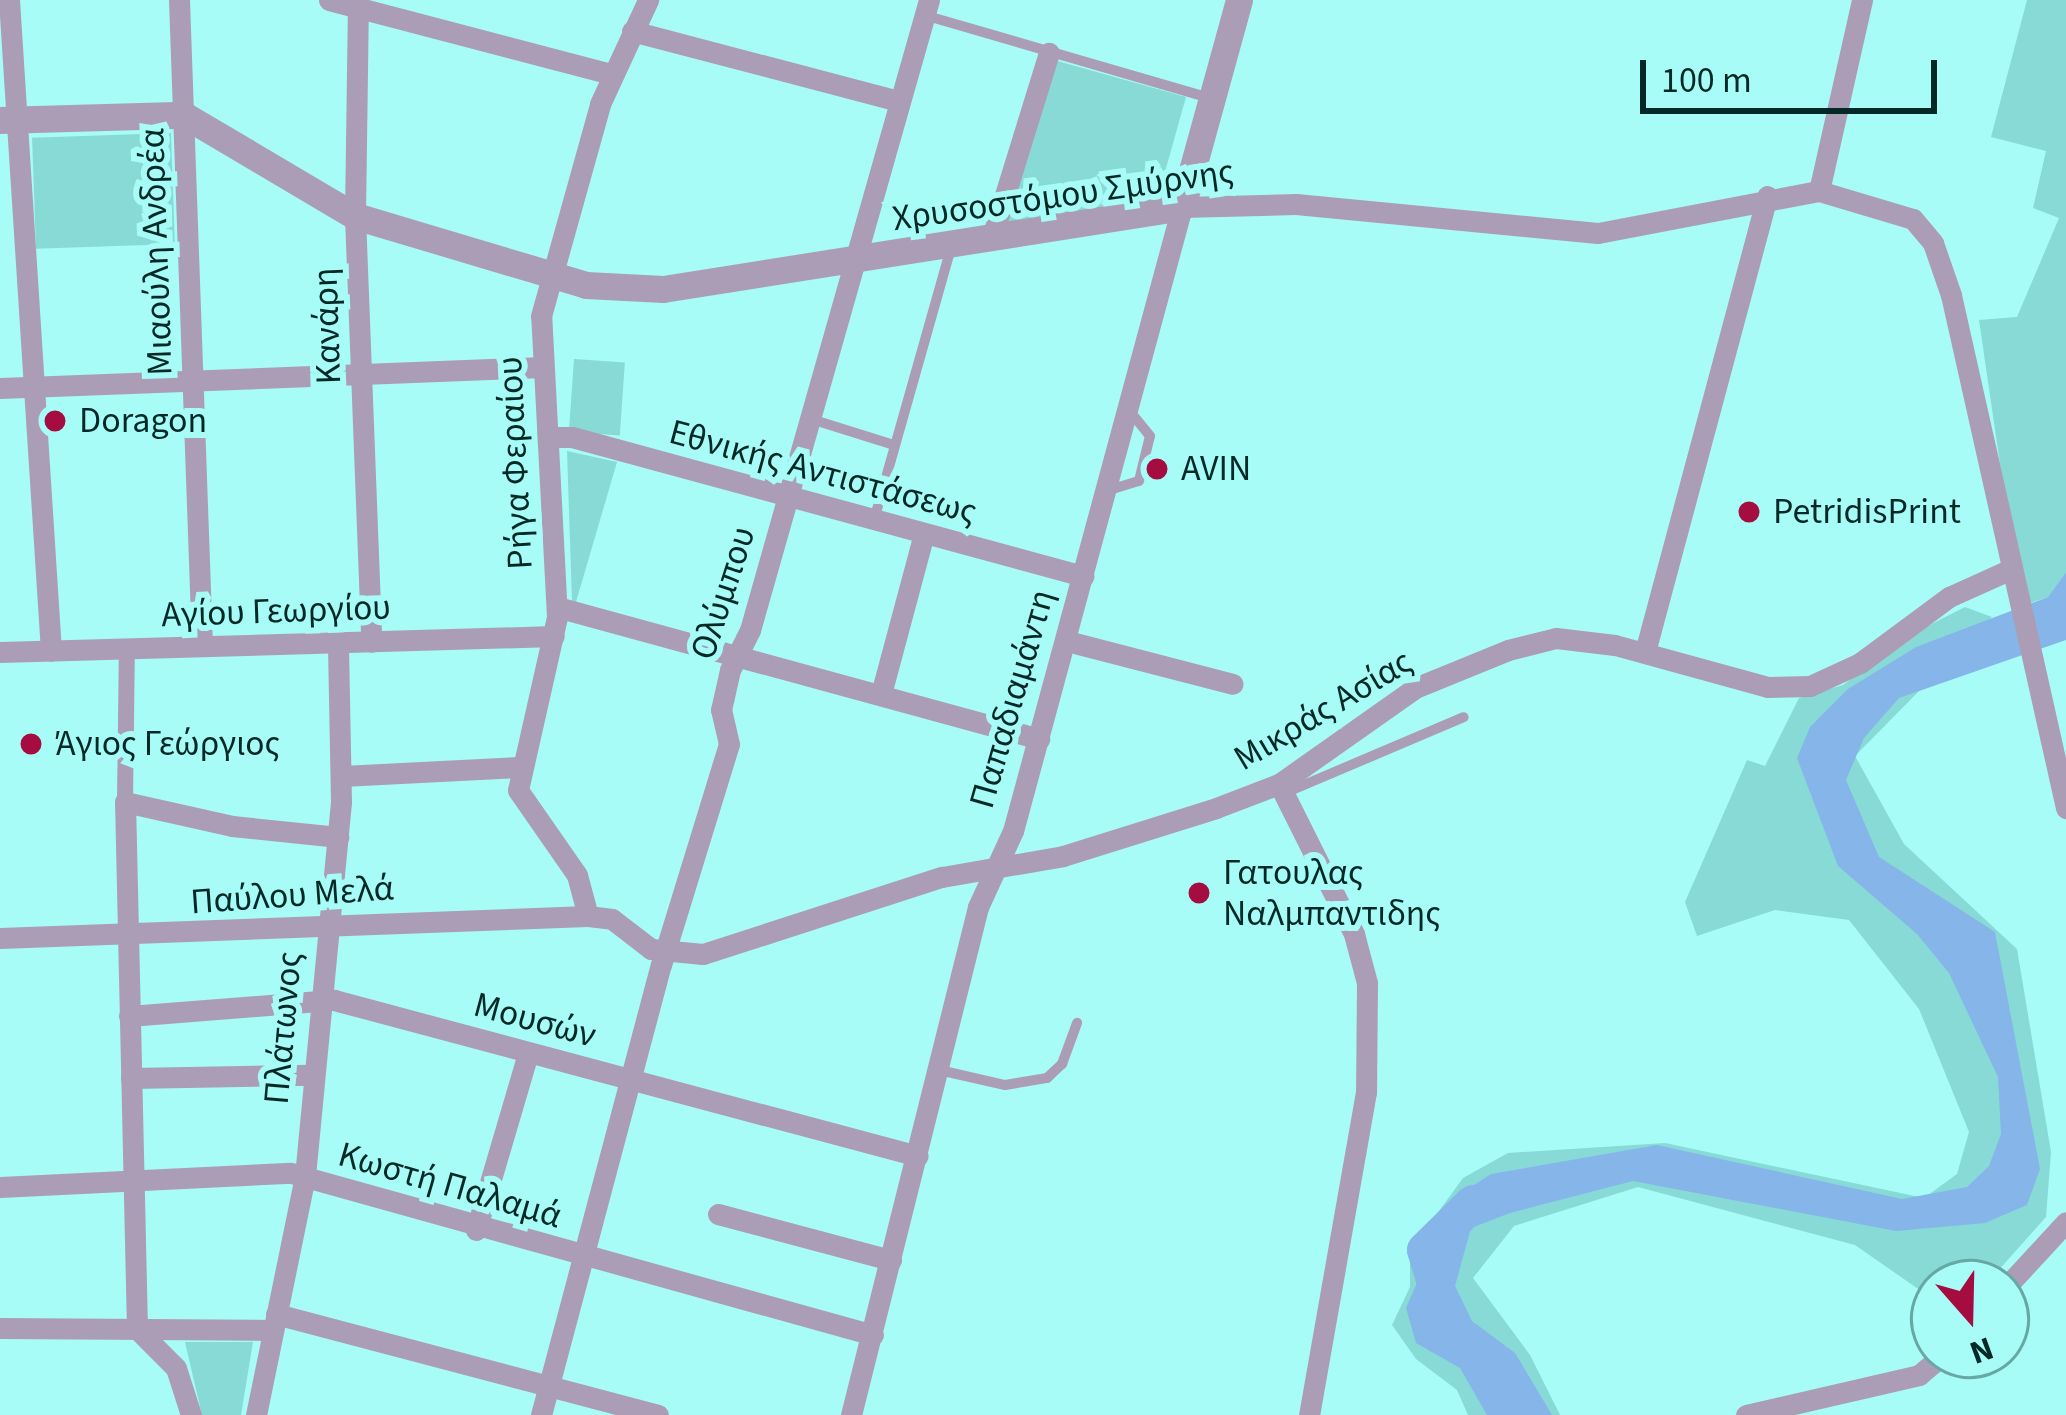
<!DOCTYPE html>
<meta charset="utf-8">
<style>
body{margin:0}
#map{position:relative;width:2066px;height:1415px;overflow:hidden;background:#a8fcf7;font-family:"Source Sans 3",sans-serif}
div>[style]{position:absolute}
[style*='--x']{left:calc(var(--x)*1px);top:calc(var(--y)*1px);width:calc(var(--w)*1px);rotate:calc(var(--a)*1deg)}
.green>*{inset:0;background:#87dad5;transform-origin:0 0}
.water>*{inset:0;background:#86b5e9}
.river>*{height:36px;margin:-18px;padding:0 18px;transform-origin:18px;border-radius:18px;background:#86b5e9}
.service>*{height:10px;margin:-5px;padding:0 5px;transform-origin:5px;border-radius:5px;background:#ac9db6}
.pedestrian>*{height:16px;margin:-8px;padding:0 8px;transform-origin:8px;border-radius:8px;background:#ac9db6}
.minor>*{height:21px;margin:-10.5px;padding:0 10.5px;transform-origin:10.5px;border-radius:10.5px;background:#ac9db6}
.tertiary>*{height:27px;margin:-13.5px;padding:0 13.5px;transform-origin:13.5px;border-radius:13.5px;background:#ac9db6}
.dots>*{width:33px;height:33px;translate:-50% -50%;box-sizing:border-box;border:6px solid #a8fcf7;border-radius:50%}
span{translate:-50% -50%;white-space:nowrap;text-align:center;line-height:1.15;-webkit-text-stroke:12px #a8fcf7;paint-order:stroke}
.street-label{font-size:36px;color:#032927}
.poi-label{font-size:36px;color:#032927}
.left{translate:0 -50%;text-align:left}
.north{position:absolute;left:1910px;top:1259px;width:120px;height:120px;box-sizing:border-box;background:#a8fcf7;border:3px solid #66a8a4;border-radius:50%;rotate:160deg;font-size:33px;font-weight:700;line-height:48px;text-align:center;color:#032927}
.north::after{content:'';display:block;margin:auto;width:42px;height:54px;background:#a50c40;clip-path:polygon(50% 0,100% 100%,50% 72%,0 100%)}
.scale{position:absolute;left:1640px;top:60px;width:297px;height:54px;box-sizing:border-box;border:6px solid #032927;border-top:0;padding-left:15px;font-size:36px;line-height:42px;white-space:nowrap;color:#032927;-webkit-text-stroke:9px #a8fcf7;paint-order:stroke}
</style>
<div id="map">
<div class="green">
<i style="clip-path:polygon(2027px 0,2066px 0,2066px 572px,2048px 597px,2030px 603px,2007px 512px,1979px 320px,2017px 317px,2059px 218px,2033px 208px,2046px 151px,1991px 137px)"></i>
<i style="clip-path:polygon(1054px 60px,1186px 97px,1156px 204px,1006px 227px)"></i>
<i style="left:171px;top:133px;width:111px;height:139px;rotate:88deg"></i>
<i style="left:574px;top:359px;width:51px;height:73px;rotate:4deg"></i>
<i style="clip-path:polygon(567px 451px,617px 462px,576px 602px,572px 601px)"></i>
<i style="clip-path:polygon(1965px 607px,1992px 617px,1855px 756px,1904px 844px,2017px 949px,2051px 1152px,2046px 1217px,1987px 1283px,1934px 1283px,1934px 1300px,1855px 1245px,1638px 1187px,1514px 1226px,1473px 1278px,1530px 1355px,1560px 1415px,1468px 1415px,1457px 1390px,1416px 1359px,1392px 1325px,1410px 1287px,1410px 1251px,1463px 1178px,1508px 1153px,1665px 1143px,1924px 1198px,1957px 1174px,1969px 1132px,1919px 1009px,1849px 920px,1775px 910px,1697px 936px,1685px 902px,1747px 760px,1765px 766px,1799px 698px,1843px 685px,1910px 635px)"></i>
<i style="clip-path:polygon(185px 1342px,253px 1342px,241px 1415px,202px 1415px)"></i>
</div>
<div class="water">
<i style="clip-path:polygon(2066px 572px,2066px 640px,1899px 698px,1864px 738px,1846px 780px,1879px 857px,1995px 932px,2040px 1169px,2027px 1205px,1985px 1223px,1896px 1231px,1633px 1181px,1510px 1213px,1471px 1228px,1455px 1286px,1472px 1321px,1515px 1353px,1552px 1415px,1487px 1415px,1460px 1368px,1416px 1343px,1406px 1308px,1454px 1198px,1491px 1174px,1657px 1145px,1902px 1199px,1967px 1187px,1989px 1166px,2001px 1134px,1998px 1077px,1949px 973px,1917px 934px,1838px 866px,1797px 758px,1810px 727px,1848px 689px,1916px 647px,2048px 597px)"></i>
</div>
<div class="river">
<i style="--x:1441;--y:1303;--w:55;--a:-106.8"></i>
<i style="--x:1425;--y:1250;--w:67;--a:-44.4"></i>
</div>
<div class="service">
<i style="--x:924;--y:15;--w:297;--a:16.2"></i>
<i style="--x:811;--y:419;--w:87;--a:17.4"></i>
<i style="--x:1106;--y:491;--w:34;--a:-17"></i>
<i style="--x:1139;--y:481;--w:46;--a:-76.3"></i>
<i style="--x:1150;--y:436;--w:35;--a:-129"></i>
<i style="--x:874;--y:520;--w:284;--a:-74.2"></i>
<i style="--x:1285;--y:793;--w:194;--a:-23"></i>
<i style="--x:939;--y:1070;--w:68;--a:12.8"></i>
<i style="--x:1005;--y:1085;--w:43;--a:-9.5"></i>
<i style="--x:1047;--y:1078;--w:21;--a:-43"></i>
<i style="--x:1062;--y:1064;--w:44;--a:-69.9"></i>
</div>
<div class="pedestrian">
<i style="--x:125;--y:802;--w:153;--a:-89.3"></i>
</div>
<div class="minor">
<i style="--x:9;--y:0;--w:652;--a:86.31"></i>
<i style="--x:179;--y:0;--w:646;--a:87.96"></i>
<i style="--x:329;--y:0;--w:293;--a:14.7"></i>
<i style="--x:358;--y:0;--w:216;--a:90.8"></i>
<i style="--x:355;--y:216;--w:426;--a:87.8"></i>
<i style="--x:632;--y:31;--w:276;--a:14.7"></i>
<i style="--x:1819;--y:191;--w:196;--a:-77.3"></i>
<i style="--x:991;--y:240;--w:196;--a:-72.8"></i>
<i style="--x:0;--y:388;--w:543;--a:-2.21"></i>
<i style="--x:545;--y:437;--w:27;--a:0"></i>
<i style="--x:572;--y:437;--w:530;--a:15.22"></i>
<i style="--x:557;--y:607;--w:500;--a:15.3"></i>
<i style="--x:1067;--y:641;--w:171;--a:14.5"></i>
<i style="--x:0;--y:652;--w:554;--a:-1.65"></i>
<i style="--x:1645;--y:652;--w:472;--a:-75"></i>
<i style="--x:881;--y:694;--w:166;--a:-75"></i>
<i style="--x:342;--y:776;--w:178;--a:-2.9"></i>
<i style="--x:1279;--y:784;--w:168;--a:63.4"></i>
<i style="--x:1354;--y:934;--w:51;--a:75.1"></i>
<i style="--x:1367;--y:983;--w:109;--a:90.5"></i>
<i style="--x:1366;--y:1092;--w:328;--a:100"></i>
<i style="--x:588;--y:916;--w:42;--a:-105"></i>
<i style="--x:577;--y:875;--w:103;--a:-124.8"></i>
<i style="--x:518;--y:790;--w:177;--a:-77.3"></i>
<i style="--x:557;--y:617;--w:301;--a:-93"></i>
<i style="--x:541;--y:316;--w:220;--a:-74.4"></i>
<i style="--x:600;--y:104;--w:115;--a:-65.2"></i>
<i style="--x:0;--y:938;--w:588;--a:-2.14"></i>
<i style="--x:588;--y:916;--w:24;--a:7"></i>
<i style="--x:612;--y:919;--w:49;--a:37.6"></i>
<i style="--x:651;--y:949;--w:52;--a:5.5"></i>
<i style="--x:703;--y:954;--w:251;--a:-17.9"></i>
<i style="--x:942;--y:877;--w:123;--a:-9.8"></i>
<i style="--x:1063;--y:856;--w:160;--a:-17.4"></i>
<i style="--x:1216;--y:808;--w:67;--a:-20.9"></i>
<i style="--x:1279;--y:784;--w:166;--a:-35.2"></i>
<i style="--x:1415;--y:688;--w:100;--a:-22.2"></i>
<i style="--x:1508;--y:650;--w:49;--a:-14"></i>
<i style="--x:1556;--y:638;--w:59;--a:6.8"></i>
<i style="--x:1615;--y:645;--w:158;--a:15.4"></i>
<i style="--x:1767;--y:687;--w:43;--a:-1.3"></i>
<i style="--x:1810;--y:686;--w:55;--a:-24.7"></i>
<i style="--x:1860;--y:663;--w:111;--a:-36.6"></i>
<i style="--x:1949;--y:597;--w:66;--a:-24.2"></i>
<i style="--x:129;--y:1016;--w:206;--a:-4.5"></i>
<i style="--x:334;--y:1000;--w:604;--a:14.96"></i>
<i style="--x:131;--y:1078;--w:180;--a:-1"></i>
<i style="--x:0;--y:1187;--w:291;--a:-2.8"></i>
<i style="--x:291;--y:1173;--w:604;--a:15.55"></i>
<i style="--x:718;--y:1214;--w:179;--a:14.9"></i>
<i style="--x:476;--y:1230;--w:184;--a:-73.6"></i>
<i style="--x:2006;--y:1287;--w:88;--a:-47.3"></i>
<i style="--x:276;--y:1314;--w:395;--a:14.8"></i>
<i style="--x:0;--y:1328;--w:272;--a:0.4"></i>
<i style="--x:191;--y:1415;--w:49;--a:-107.7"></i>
<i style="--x:176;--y:1368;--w:55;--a:-135"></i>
<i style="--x:137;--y:1329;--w:527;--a:-91.3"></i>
<i style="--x:125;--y:802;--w:110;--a:12.6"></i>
<i style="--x:232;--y:826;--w:107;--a:5.9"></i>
<i style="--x:256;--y:1415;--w:244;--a:-78.4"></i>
<i style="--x:305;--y:1176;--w:376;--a:-84.5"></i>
<i style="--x:341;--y:802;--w:159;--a:-91.1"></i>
<i style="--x:541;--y:1415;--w:466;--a:-75.1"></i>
<i style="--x:661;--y:965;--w:231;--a:-72.9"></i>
<i style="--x:729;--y:744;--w:35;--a:-103"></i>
<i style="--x:721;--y:710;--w:41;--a:-77.3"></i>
<i style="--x:730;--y:670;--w:45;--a:-63.4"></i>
<i style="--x:750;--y:630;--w:655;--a:-74.14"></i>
<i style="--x:851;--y:1415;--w:524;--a:-75.96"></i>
<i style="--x:978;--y:907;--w:84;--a:-65.3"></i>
<i style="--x:1013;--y:831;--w:646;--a:-74.85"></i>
<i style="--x:1182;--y:207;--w:114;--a:-1.5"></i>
<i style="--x:1296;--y:204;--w:303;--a:5.5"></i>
<i style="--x:1598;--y:233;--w:225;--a:-10.8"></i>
<i style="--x:1819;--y:191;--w:98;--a:16.6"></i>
<i style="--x:1913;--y:219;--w:31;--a:50"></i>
<i style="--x:1933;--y:243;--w:55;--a:70.9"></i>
<i style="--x:1951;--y:295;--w:526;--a:77.36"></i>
<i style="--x:1746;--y:1415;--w:178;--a:-13"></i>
<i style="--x:1919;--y:1375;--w:31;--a:-40"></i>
</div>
<div class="tertiary">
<i style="--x:0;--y:120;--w:184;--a:-1.6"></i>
<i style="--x:184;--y:115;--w:199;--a:30.6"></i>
<i style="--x:355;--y:216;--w:241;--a:16.6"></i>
<i style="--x:586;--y:285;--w:77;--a:3"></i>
<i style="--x:663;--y:289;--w:525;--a:-8.98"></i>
<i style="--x:1182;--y:207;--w:215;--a:-74.6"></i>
</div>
<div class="dots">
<i style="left:55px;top:421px;background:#a50c40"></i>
<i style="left:1157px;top:469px;background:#a50c40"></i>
<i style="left:1749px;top:512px;background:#a50c40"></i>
<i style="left:31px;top:744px;background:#a50c40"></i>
<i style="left:1199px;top:893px;background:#a50c40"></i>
</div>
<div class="street-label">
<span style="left:1063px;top:195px;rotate:-8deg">Χρυσοστόμου Σμύρνης</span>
<span style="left:156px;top:252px;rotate:-92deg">Μιαούλη Ανδρέα</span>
<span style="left:327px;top:326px;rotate:-92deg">Κανάρη</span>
<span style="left:515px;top:463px;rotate:-93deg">Ρήγα Φεραίου</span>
<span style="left:823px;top:472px;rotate:15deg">Εθνικής Αντιστάσεως</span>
<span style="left:723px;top:593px;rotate:-72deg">Ολύμπου</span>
<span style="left:276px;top:611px;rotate:-2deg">Αγίου Γεωργίου</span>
<span style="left:1012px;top:699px;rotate:-74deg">Παπαδιαμάντη</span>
<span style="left:1323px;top:710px;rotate:-31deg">Μικράς Ασίας</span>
<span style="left:292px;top:895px;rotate:-4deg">Παύλου Μελά</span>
<span style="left:535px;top:1020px;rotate:15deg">Μουσών</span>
<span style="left:283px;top:1028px;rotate:-85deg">Πλάτωνος</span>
<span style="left:450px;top:1185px;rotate:16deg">Κωστή Παλαμά</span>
</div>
<div class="poi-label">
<span class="left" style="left:79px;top:421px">Doragon</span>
<span class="left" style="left:1181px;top:469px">AVIN</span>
<span class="left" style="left:1773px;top:512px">PetridisPrint</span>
<span class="left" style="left:55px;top:744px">Άγιος Γεώργιος</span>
<span class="left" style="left:1223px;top:893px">Γατουλας<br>Ναλμπαντιδης</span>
</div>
<div class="north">N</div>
<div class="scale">100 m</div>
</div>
